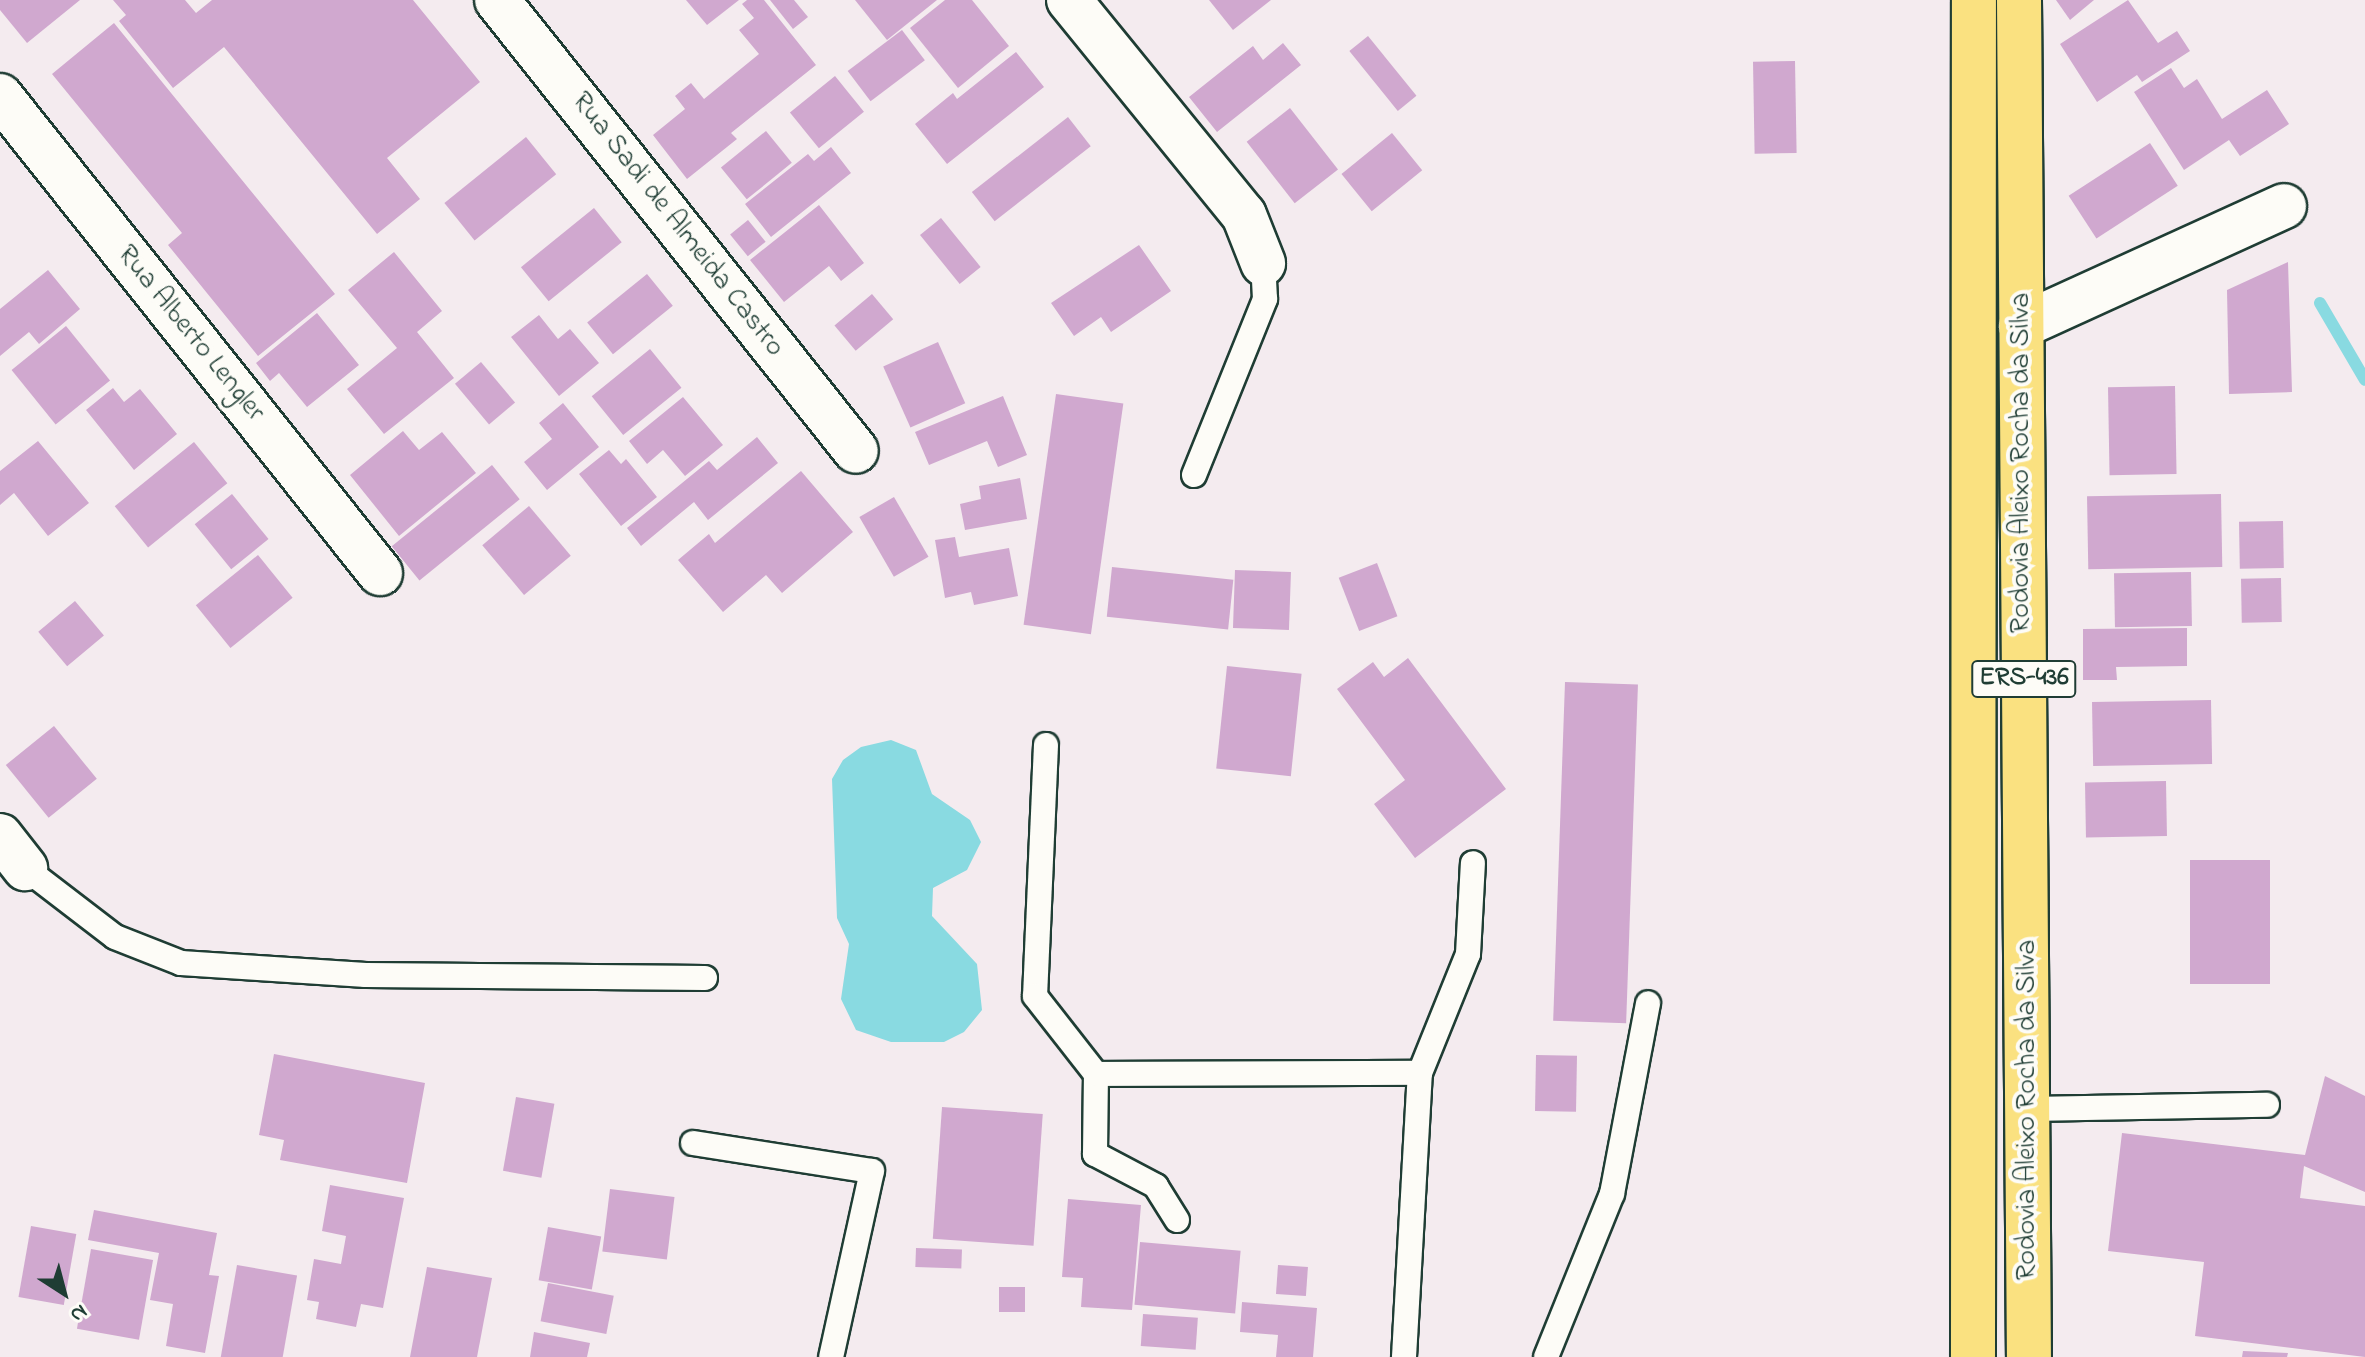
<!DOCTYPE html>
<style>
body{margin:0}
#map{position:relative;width:2365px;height:1357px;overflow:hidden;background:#f4ebef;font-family:"Indie Flower",sans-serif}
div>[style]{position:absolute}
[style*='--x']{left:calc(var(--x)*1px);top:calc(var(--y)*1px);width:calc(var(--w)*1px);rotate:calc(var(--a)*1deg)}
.water>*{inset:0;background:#89dae1}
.stream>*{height:12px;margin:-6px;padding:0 6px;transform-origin:6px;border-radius:6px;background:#89dae1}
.building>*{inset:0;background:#d0a8cf;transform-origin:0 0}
.roads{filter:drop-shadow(2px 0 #1f3d34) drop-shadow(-2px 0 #1f3d34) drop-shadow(0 2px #1f3d34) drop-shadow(0 -2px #1f3d34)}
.lane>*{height:24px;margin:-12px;padding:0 12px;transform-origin:12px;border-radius:12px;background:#fdfcf7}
.street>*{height:44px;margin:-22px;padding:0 22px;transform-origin:22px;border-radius:22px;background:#fdfcf7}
.primary>*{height:44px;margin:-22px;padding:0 22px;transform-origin:22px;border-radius:22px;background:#fae180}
span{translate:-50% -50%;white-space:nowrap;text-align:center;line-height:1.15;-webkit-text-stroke:8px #fdfcf7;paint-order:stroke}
.shield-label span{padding:2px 6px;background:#fdfcf7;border:2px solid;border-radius:6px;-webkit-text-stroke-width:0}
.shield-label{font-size:26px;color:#1f3d34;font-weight:700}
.street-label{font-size:28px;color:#1f3d34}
.north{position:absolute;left:24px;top:1253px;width:80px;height:80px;-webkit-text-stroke:6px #fdfcf7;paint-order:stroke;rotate:144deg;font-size:22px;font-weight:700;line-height:32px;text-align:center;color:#1f3d34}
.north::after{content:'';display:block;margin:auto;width:28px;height:36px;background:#1f3d34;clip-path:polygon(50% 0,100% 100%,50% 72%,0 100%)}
</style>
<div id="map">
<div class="water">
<i style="clip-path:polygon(891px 740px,916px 750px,932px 794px,970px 820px,981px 842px,967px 870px,933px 888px,932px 916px,977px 964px,982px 1010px,964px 1032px,944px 1042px,891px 1042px,856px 1030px,841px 999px,849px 944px,837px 918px,832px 779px,843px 760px,861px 747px)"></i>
</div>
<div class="stream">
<i style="--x:2320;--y:303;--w:89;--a:59.7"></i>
</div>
<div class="building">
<i style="clip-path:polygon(0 0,80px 0,27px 43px,0 10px)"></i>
<i style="clip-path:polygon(113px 0,185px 0,196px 13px,212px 0,413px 0,480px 82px,387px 158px,420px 199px,377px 234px,224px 47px,173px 88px,119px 21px,126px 15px)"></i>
<i style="clip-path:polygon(686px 0,739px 0,707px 25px)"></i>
<i style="clip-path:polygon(747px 0,764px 0,816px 65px,731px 133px,737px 139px,687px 179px,653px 135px,685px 109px,675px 96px,691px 83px,704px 99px,759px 54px,739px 30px,754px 18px,742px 4px)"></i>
<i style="clip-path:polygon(770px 0,794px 0,808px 17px,793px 29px)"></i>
<i style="clip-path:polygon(855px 0,937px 0,887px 40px)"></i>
<i style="clip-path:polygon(945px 0,972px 0,1009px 46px,958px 88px,910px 28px)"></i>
<i style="clip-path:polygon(1209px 0,1271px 0,1233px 30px)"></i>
<i style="clip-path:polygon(2056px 0,2094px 0,2070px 20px)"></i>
<i style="clip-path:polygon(2128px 0,2158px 43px,2177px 31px,2190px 51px,2142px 82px,2137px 75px,2097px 102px,2060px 44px)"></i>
<i style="clip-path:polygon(114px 23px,335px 294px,258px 356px,168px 245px,182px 233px,52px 74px)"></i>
<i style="left:902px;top:30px;width:38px;height:68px;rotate:53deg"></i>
<i style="left:1368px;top:36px;width:77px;height:24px;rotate:51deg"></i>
<i style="clip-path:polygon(1283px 43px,1301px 65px,1217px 132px,1189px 97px,1253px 46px,1263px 60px)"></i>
<i style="clip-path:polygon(1016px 52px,1044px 87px,947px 164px,915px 124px,953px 93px,957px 99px)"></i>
<i style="left:1795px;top:61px;width:92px;height:42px;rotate:89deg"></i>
<i style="clip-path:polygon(2171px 68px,2184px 88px,2197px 79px,2222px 119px,2267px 90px,2289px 124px,2240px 156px,2229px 140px,2184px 170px,2134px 92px)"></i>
<i style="left:835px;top:76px;width:46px;height:58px;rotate:51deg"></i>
<i style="left:1290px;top:108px;width:78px;height:55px;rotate:52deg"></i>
<i style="left:1068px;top:117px;width:37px;height:122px;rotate:52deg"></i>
<i style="left:766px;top:131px;width:41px;height:58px;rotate:51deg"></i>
<i style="left:1392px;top:133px;width:48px;height:65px;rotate:51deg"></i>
<i style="left:526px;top:137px;width:48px;height:105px;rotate:51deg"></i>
<i style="left:2150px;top:143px;width:51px;height:97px;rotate:57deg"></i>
<i style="clip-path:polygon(831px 147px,851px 173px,771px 237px,745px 204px,808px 154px,814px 161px)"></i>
<i style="clip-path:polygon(819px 205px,864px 263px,841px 281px,829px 266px,784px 302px,750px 260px)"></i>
<i style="left:594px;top:208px;width:44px;height:94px;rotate:51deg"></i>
<i style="left:941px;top:218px;width:63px;height:27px;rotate:51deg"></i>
<i style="left:748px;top:220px;width:28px;height:23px;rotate:51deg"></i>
<i style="clip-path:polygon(1139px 245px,1171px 291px,1111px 332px,1101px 317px,1074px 336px,1051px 303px)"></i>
<i style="clip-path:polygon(394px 252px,442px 311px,417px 332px,454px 378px,384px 434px,347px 389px,397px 348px,348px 290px)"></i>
<i style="clip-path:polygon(2288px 262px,2292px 392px,2229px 394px,2227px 290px)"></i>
<i style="clip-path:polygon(48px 270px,80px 309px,39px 344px,29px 332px,0 356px,0 309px)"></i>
<i style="left:647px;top:274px;width:41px;height:77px;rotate:51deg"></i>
<i style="left:872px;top:294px;width:33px;height:49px;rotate:50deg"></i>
<i style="clip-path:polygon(317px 313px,359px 365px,307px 407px,279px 373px,270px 381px,256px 363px)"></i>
<i style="clip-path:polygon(539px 315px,558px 339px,570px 329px,599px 363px,559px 396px,511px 337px)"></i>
<i style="left:66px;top:326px;width:70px;height:70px;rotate:51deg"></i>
<i style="left:938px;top:342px;width:67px;height:60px;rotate:66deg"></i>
<i style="left:650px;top:349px;width:50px;height:75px;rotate:51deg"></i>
<i style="left:481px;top:362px;width:53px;height:34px;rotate:50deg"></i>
<i style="left:2175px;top:386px;width:88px;height:67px;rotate:89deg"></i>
<i style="clip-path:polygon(113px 388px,124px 402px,140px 389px,177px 434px,134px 470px,86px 410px)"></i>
<i style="left:1056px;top:394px;width:68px;height:233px;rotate:8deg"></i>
<i style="clip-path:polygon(1003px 396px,1027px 455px,998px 467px,987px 441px,929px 465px,915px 432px)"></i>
<i style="clip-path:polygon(683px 397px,723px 445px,685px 476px,663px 450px,647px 464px,629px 441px)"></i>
<i style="clip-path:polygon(563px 403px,599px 447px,547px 490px,524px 462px,552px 439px,539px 423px)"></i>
<i style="clip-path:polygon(403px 431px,419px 450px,442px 432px,476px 473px,399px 536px,350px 475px)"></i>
<i style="clip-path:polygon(757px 437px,778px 463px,708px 520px,694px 502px,641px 546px,627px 528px,709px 461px,717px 470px)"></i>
<i style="clip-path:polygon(38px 441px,89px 503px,48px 536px,14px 493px,0 505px,0 471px)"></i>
<i style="left:194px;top:442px;width:53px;height:102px;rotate:51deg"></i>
<i style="clip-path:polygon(609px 450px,621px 464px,626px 459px,657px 497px,621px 526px,579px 474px)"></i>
<i style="left:492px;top:465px;width:44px;height:129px;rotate:51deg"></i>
<i style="clip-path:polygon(801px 471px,853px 532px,782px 593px,766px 575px,723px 612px,678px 560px,709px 534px,715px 543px)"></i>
<i style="clip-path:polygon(1020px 478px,1027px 519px,965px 530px,960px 504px,981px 499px,979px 486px)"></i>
<i style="left:232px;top:494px;width:58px;height:48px;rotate:51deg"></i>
<i style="left:2221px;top:494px;width:73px;height:134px;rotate:89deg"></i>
<i style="left:894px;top:497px;width:69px;height:40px;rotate:60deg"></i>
<i style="left:529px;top:506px;width:65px;height:61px;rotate:50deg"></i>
<i style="left:2283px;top:521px;width:47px;height:44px;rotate:89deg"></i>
<i style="clip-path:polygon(955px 537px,959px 557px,1009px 548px,1018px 596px,974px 605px,971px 592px,945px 598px,935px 540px)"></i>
<i style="left:258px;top:555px;width:55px;height:80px;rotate:51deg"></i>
<i style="left:1377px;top:563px;width:57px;height:41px;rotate:69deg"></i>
<i style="left:1112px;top:567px;width:122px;height:50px;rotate:6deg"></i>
<i style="left:1235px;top:570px;width:56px;height:58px;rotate:2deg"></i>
<i style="left:2191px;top:572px;width:54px;height:77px;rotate:89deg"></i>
<i style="left:2281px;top:578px;width:44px;height:40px;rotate:89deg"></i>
<i style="left:75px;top:601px;width:45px;height:48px;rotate:50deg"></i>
<i style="clip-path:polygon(2187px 628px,2187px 666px,2116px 667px,2117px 680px,2083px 680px,2083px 629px)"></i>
<i style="clip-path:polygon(1408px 658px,1506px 789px,1415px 858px,1374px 804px,1405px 780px,1337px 689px,1373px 662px,1384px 677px)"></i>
<i style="left:1227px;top:666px;width:75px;height:103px;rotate:6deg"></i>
<i style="left:1565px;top:682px;width:73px;height:339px;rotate:2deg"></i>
<i style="left:2211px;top:700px;width:64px;height:119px;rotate:89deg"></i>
<i style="left:54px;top:726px;width:68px;height:62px;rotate:51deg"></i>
<i style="left:2166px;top:781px;width:55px;height:81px;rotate:89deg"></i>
<i style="left:2190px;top:860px;width:80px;height:124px"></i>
<i style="clip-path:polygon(274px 1054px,425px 1083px,407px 1183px,280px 1160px,284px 1140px,259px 1135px)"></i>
<i style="left:1536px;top:1055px;width:41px;height:56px;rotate:1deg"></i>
<i style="clip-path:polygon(2325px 1076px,2365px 1096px,2365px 1192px,2304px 1166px,2300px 1198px,2365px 1206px,2365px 1357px,2195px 1336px,2204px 1262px,2108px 1251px,2122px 1133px,2305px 1155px)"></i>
<i style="left:516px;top:1097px;width:39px;height:75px;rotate:10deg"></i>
<i style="left:942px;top:1107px;width:101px;height:132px;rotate:4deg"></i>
<i style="clip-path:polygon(330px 1185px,404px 1198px,383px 1308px,361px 1304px,356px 1327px,316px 1319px,319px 1302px,307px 1300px,314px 1259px,341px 1264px,346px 1236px,322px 1231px)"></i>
<i style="left:610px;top:1189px;width:65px;height:63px;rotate:7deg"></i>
<i style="clip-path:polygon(1068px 1199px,1141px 1205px,1132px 1310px,1081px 1307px,1083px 1278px,1062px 1277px)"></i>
<i style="clip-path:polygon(94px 1210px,217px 1233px,209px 1275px,219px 1276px,205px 1353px,166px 1346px,173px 1304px,150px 1300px,159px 1253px,88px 1240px)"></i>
<i style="left:31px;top:1226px;width:46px;height:72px;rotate:10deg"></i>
<i style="left:548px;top:1227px;width:54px;height:54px;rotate:10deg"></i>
<i style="left:1140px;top:1242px;width:101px;height:63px;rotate:5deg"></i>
<i style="left:916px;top:1248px;width:46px;height:19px;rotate:2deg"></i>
<i style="left:91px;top:1249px;width:63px;height:81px;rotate:10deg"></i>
<i style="left:237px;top:1265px;width:61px;height:94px;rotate:10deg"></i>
<i style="left:1278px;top:1265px;width:30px;height:29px;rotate:4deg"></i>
<i style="clip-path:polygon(427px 1267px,492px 1278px,477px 1357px,410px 1357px)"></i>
<i style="left:548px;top:1283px;width:67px;height:39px;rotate:11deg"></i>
<i style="left:999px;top:1287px;width:26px;height:25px"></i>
<i style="clip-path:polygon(1242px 1302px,1317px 1308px,1313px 1357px,1276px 1357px,1278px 1335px,1240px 1332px)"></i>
<i style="left:1143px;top:1314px;width:55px;height:32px;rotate:4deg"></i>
<i style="clip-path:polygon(534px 1332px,590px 1343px,587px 1357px,530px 1357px)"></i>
<i style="clip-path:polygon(2243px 1351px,2288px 1353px,2287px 1357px,2242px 1357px)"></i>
</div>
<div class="roads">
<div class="lane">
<i style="--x:1194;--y:475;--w:190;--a:-68"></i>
<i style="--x:1265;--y:299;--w:36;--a:-93"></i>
<i style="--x:1046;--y:745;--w:251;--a:92.5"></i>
<i style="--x:1035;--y:996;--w:99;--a:52"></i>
<i style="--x:25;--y:868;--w:113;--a:37.5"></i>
<i style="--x:115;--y:937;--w:71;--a:21.5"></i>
<i style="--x:181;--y:963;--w:185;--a:3.7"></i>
<i style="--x:366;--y:975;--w:339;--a:0.5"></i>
<i style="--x:2028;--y:1109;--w:239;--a:-1"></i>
<i style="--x:693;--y:1143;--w:181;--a:8.9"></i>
<i style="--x:872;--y:1171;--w:190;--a:102.4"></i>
<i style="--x:1177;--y:1220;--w:40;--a:-122"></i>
<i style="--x:1156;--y:1186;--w:69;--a:-152.3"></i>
<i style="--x:1095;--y:1154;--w:80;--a:-89.3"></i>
<i style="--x:1096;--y:1074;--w:324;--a:-0.2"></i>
<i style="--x:1404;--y:1357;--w:284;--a:-86.8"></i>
<i style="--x:1420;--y:1073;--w:128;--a:-68"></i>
<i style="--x:1468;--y:954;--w:91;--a:-86.9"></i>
<i style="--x:1546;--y:1357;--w:176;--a:-68"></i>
<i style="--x:1612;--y:1194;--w:194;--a:-79.3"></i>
</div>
<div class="street">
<i style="--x:497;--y:0;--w:576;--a:51.48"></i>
<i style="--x:1069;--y:0;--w:277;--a:50.9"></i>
<i style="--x:1244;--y:215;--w:52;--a:68.4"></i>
<i style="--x:0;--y:96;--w:610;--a:51.46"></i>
<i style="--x:2021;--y:326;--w:289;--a:-24.5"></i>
<i style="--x:0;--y:836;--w:41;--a:52"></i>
</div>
<div class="primary">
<i style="--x:2019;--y:0;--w:1357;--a:89.58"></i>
<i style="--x:1973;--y:1357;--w:1357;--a:-89.96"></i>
</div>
</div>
<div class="shield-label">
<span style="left:2024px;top:679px">ERS-436</span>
</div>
<div class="street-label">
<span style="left:677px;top:225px;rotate:52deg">Rua Sadi de Almeida Castro</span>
<span style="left:190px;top:334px;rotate:51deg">Rua Alberto Lengler</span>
<span style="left:2022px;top:463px;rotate:-90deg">Rodovia Aleixo Rocha da Silva</span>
<span style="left:2028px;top:1110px;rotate:-90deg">Rodovia Aleixo Rocha da Silva</span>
</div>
<div class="north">N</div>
</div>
